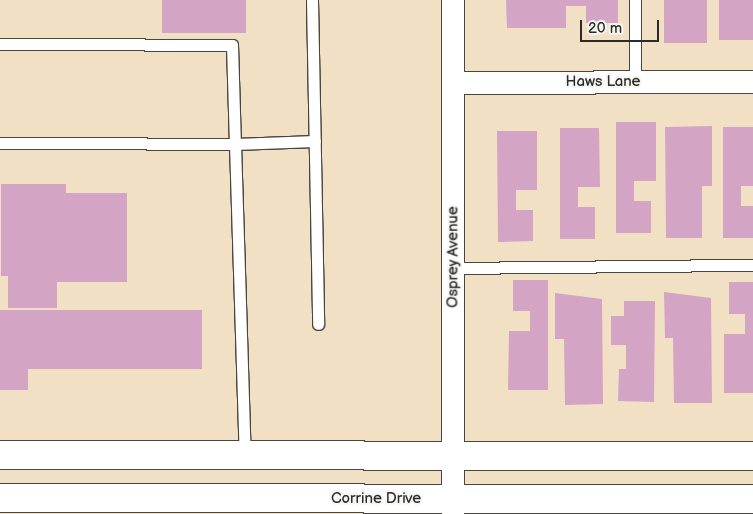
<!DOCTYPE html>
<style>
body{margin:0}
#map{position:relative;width:753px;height:514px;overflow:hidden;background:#f2e0c5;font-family:"Balsamiq Sans",sans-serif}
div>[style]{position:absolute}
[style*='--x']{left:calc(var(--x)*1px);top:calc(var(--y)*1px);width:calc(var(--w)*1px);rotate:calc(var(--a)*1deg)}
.building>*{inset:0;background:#d4a4c4;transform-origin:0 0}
.roads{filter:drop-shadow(1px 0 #494642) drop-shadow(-1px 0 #494642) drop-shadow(0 1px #494642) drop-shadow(0 -1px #494642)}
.lane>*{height:11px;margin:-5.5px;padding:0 5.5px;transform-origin:5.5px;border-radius:5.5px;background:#fff}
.street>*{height:22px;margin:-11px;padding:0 11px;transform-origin:11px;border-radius:11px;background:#fff}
.secondary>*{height:28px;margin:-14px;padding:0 14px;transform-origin:14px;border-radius:14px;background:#fff}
span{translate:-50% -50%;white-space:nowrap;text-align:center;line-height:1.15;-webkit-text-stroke:4px #f6f6f2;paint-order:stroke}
.street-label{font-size:15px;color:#2b2b2b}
.scale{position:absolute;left:580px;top:20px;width:79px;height:22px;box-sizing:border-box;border:2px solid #2b2b2b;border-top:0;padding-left:6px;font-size:15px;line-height:18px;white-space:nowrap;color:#2b2b2b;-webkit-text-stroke:4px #f6f6f2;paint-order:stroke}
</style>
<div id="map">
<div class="building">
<i style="left:162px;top:0;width:84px;height:33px"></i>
<i style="clip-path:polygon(506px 0,618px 0,618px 23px,586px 23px,586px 6px,566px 6px,566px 28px,507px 28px)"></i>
<i style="left:664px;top:0;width:43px;height:43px"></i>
<i style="left:719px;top:0;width:34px;height:40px"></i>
<i style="clip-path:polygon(616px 122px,656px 122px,656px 181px,634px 181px,634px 201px,651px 201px,651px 233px,616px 233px)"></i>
<i style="clip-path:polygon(712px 126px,712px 186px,702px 186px,702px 238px,666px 238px,665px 127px)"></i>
<i style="clip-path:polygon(723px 127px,753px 127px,753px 186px,741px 186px,741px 206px,753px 206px,753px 238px,723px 238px)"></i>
<i style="clip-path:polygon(560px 128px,599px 128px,600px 187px,578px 187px,578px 207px,595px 207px,595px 239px,560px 239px)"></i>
<i style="clip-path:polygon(497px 131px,537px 131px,537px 190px,516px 190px,516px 210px,533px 210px,533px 241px,498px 242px)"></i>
<i style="clip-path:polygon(1px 184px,66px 184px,66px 193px,127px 193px,127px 282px,57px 282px,57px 308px,8px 308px,8px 276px,1px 276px)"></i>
<i style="clip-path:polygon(513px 280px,548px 280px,548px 390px,508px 390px,509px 331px,530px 331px,530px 311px,513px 311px)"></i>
<i style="clip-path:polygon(729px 282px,753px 282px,753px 393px,724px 393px,724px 334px,745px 334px,745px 314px,729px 314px)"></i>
<i style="clip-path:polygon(664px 292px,711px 298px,712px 403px,674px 403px,673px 338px,665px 338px)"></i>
<i style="clip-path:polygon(555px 293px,602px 299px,603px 404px,565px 405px,564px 339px,555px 339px)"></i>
<i style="clip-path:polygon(624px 301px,655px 301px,654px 402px,618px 401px,619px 369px,626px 369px,626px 345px,611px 345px,611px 316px,624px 316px)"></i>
<i style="clip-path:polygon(0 310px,202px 310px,202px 369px,28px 369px,28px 390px,0 390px)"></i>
</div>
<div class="roads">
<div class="lane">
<i style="--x:312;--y:0;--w:324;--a:88.9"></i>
<i style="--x:635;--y:0;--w:82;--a:90"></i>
<i style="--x:0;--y:44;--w:232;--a:0.2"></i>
<i style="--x:232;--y:45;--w:99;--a:88.3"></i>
<i style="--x:235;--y:144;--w:80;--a:-2.1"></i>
<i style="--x:0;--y:143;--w:235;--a:0.2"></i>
<i style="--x:235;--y:144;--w:312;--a:88.2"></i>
<i style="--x:453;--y:268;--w:300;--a:-0.6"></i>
</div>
<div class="street">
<i style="--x:454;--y:83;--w:299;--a:-0.2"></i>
<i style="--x:453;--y:514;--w:514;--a:-90"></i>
</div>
<div class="secondary">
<i style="--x:0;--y:455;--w:753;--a:0.08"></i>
<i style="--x:0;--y:498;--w:753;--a:0.08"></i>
</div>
</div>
<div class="street-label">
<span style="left:603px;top:82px">Haws Lane</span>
<span style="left:453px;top:257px;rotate:-90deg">Osprey Avenue</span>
<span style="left:376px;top:499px">Corrine Drive</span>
</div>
<div class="scale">20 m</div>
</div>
